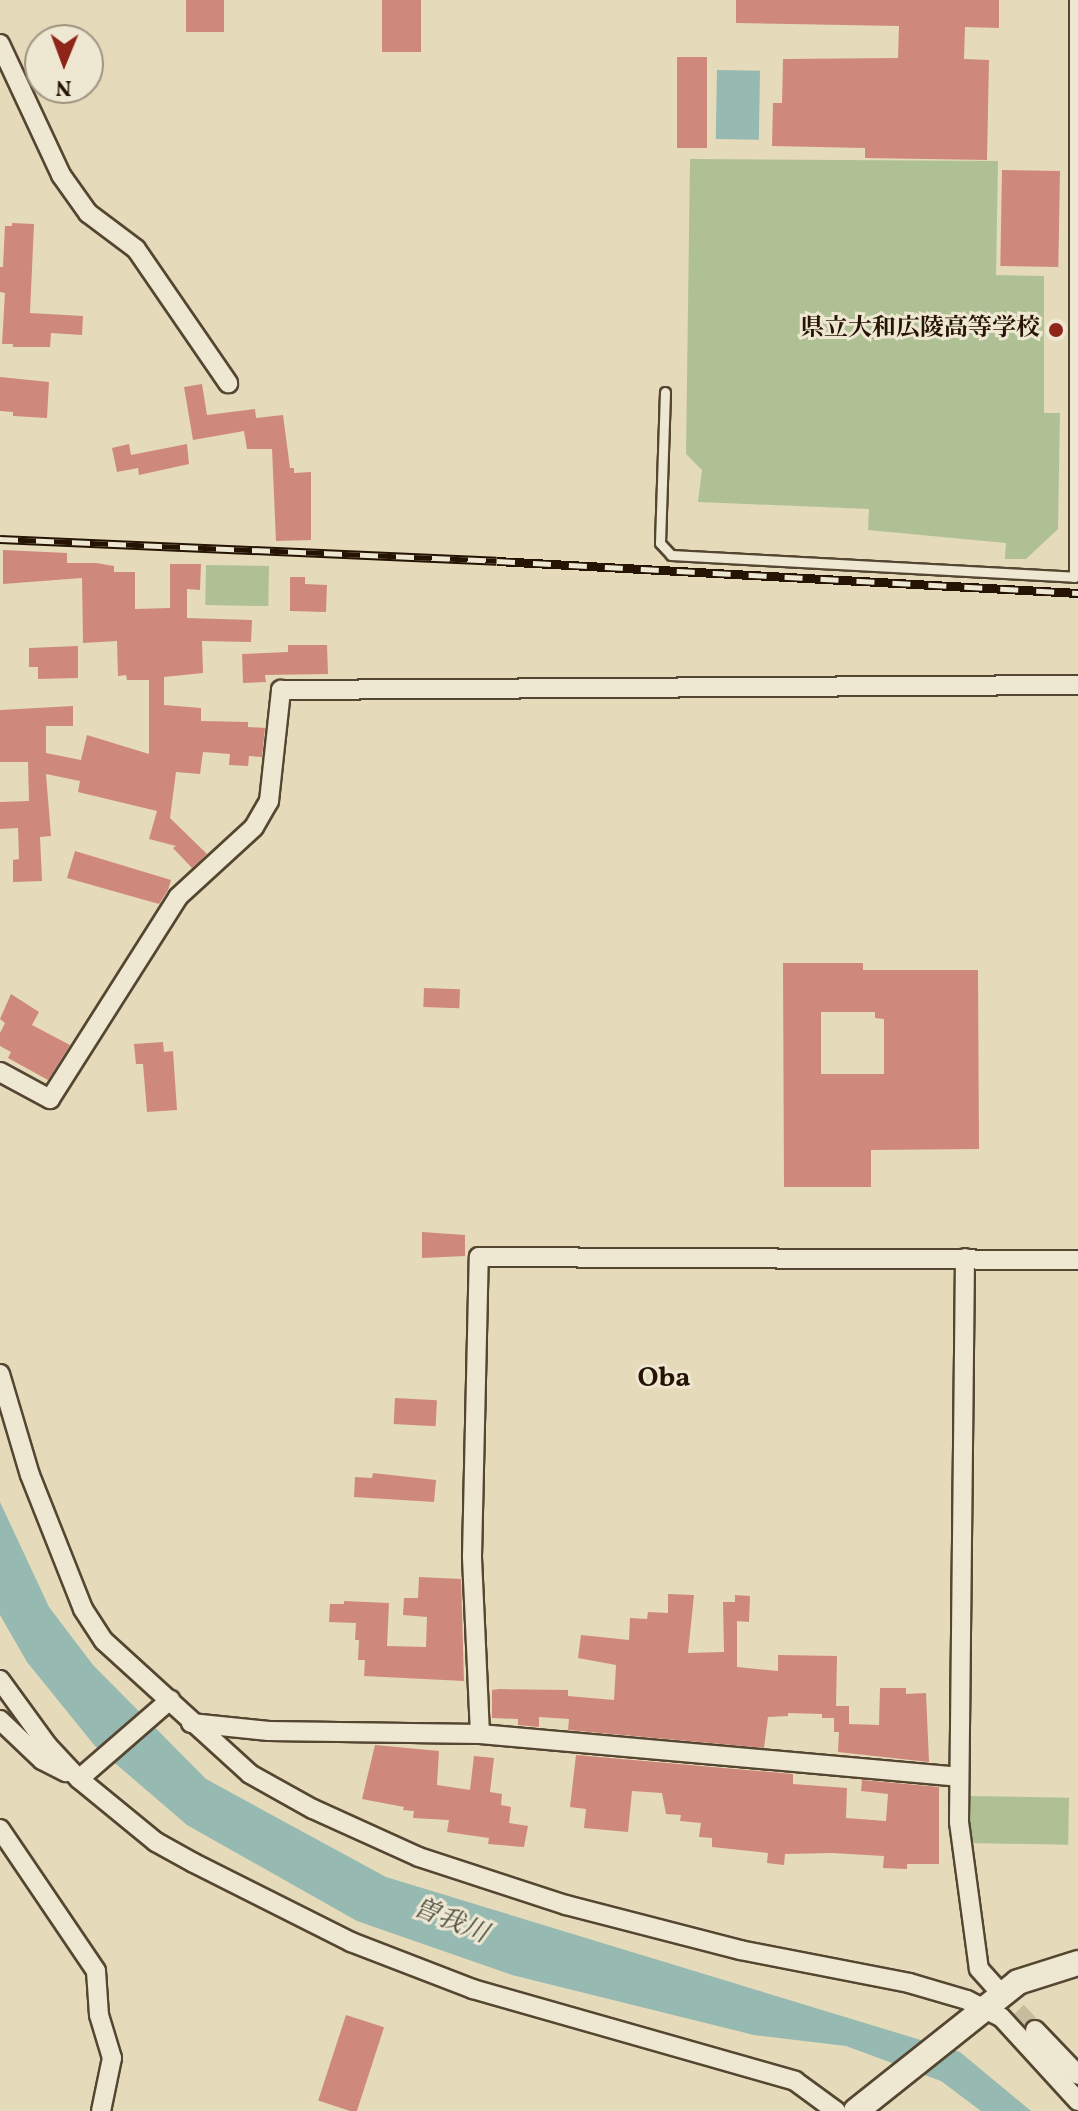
<!DOCTYPE html>
<meta charset="utf-8">
<style>
body{margin:0}
#map{position:relative;width:1078px;height:2111px;overflow:hidden;background:#e5dab9;font-family:Vollkorn,"Noto Serif JP",serif}
div>[style]{position:absolute}
[style*='--x']{left:calc(var(--x)*1px);top:calc(var(--y)*1px);width:calc(var(--w)*1px);rotate:calc(var(--a)*1deg)}
.green>*{inset:0;background:#afc194;transform-origin:0 0}
.water>*{inset:0;background:#96bab1;transform-origin:0 0}
.building>*{inset:0;background:#cf897c;transform-origin:0 0}
.minor-tunnel>*{height:18px;margin-top:-9px;transform-origin:0;background:repeating-linear-gradient(90deg,#c8bc9e 0 18px,transparent 0 27px)}
.roads{filter:drop-shadow(2px 0 #554631) drop-shadow(-2px 0 #554631) drop-shadow(0 2px #554631) drop-shadow(0 -2px #554631)}
.service>*{height:9px;margin:-4.5px;padding:0 4.5px;transform-origin:4.5px;border-radius:4.5px;background:#eee7d2}
.minor>*{height:18px;margin:-9px;padding:0 9px;transform-origin:9px;border-radius:9px;background:#eee7d2}
.secondary>*{height:24px;margin:-12px;padding:0 12px;transform-origin:12px;border-radius:12px;background:#eee7d2}
.rail>*{height:9px;margin-top:-4.5px;transform-origin:0;background:repeating-linear-gradient(90deg,#eee7d2 0 18px,#251404 0 36px);box-sizing:border-box;border-block:2px solid #251404}
.dots>*{width:22px;height:22px;translate:-50% -50%;box-sizing:border-box;border:4px solid #eee7d2;border-radius:50%}
span{translate:-50% -50%;white-space:nowrap;text-align:center;line-height:1.15;-webkit-text-stroke:6px #eee7d2;paint-order:stroke}
.poi-label{font-size:24px;color:#251404;font-weight:700}
.right{translate:-100% -50%;text-align:right}
.water-label{font-size:26px;color:#4d4e41;font-style:italic}
.quarter-label{font-size:28px;color:#251404;font-weight:700}
.north{position:absolute;left:24px;top:24px;width:80px;height:80px;box-sizing:border-box;background:#eee7d2;border:2px solid #9e9380;border-radius:50%;rotate:181deg;font-size:22px;font-weight:700;line-height:32px;text-align:center;color:#251404}
.north::after{content:'';display:block;margin:auto;width:28px;height:36px;background:#8f2418;clip-path:polygon(50% 0,100% 100%,50% 72%,0 100%)}
</style>
<div id="map">
<div class="green">
<i style="clip-path:polygon(690px 159px,998px 161px,996px 275px,1044px 276px,1044px 413px,1060px 413px,1058px 529px,1026px 559px,1005px 559px,1006px 543px,868px 530px,869px 509px,698px 502px,702px 470px,686px 454px)"></i>
<i style="left:206px;top:565px;width:63px;height:40px;rotate:1deg"></i>
<i style="left:968px;top:1796px;width:101px;height:47px;rotate:1deg"></i>
</div>
<div class="water">
<i style="left:717px;top:70px;width:43px;height:69px;rotate:1deg"></i>
<i style="clip-path:polygon(0 1502px,49px 1607px,93px 1665px,206px 1779px,386px 1877px,960px 2052px,1031px 2111px,981px 2111px,941px 2081px,846px 2046px,754px 2035px,512px 1975px,357px 1921px,187px 1825px,95px 1746px,27px 1662px,0 1615px)"></i>
</div>
<div class="building">
<i style="left:186px;top:0;width:38px;height:32px"></i>
<i style="left:382px;top:0;width:39px;height:52px"></i>
<i style="clip-path:polygon(736px 0,999px 0,999px 28px,965px 27px,964px 59px,989px 60px,987px 160px,865px 158px,865px 148px,772px 146px,773px 103px,782px 103px,783px 59px,898px 58px,899px 26px,736px 23px)"></i>
<i style="left:677px;top:57px;width:30px;height:91px"></i>
<i style="left:1002px;top:170px;width:58px;height:96px;rotate:1deg"></i>
<i style="clip-path:polygon(12px 223px,34px 224px,30px 313px,83px 316px,82px 335px,51px 333px,50px 347px,13px 347px,13px 344px,2px 344px,5px 293px,0 292px,0 267px,3px 267px,5px 226px,12px 226px)"></i>
<i style="clip-path:polygon(0 377px,49px 382px,47px 418px,13px 416px,13px 412px,0 411px)"></i>
<i style="clip-path:polygon(202px 384px,207px 415px,255px 409px,256px 418px,283px 415px,290px 468px,294px 468px,294px 473px,311px 472px,311px 540px,276px 541px,272px 449px,247px 449px,244px 431px,193px 440px,184px 387px)"></i>
<i style="clip-path:polygon(129px 444px,131px 455px,187px 444px,189px 464px,139px 475px,138px 468px,117px 472px,112px 448px)"></i>
<i style="clip-path:polygon(3px 550px,67px 553px,67px 563px,96px 563px,114px 566px,114px 572px,135px 572px,135px 609px,170px 608px,170px 564px,201px 564px,200px 590px,187px 589px,187px 618px,252px 620px,251px 642px,202px 641px,203px 673px,164px 677px,164px 705px,201px 708px,201px 721px,248px 722px,248px 727px,265px 728px,262px 757px,249px 756px,248px 766px,229px 765px,230px 754px,203px 752px,200px 774px,176px 772px,170px 818px,207px 854px,192px 868px,173px 848px,176px 846px,149px 839px,157px 811px,78px 792px,80px 781px,46px 774px,51px 836px,40px 837px,42px 881px,13px 882px,13px 860px,19px 859px,18px 828px,0 829px,0 802px,29px 801px,28px 762px,0 762px,0 710px,73px 706px,73px 726px,46px 726px,46px 753px,81px 760px,87px 735px,149px 754px,149px 680px,127px 680px,126px 675px,118px 676px,117px 641px,83px 643px,82px 578px,3px 584px)"></i>
<i style="clip-path:polygon(290px 577px,305px 577px,305px 584px,327px 585px,326px 612px,290px 611px)"></i>
<i style="clip-path:polygon(288px 645px,327px 645px,328px 674px,265px 675px,266px 682px,243px 683px,242px 654px,288px 652px)"></i>
<i style="clip-path:polygon(78px 646px,78px 678px,38px 679px,38px 667px,29px 667px,29px 648px)"></i>
<i style="clip-path:polygon(75px 851px,171px 880px,168px 890px,159px 904px,67px 878px)"></i>
<i style="clip-path:polygon(evenodd,783px 963px,863px 963px,863px 970px,978px 970px,979px 1149px,871px 1150px,871px 1187px,784px 1187px,783px 963px,821px 1012px,875px 1012px,875px 1018px,884px 1019px,884px 1074px,821px 1074px,821px 1012px)"></i>
<i style="left:424px;top:988px;width:36px;height:19px;rotate:2deg"></i>
<i style="clip-path:polygon(11px 994px,39px 1012px,32px 1025px,70px 1045px,48px 1080px,8px 1058px,11px 1052px,0 1046px,0 1033px,5px 1023px,0 1019px)"></i>
<i style="clip-path:polygon(163px 1042px,164px 1052px,173px 1051px,177px 1110px,147px 1112px,143px 1064px,136px 1064px,134px 1044px)"></i>
<i style="clip-path:polygon(422px 1232px,465px 1235px,465px 1256px,422px 1258px)"></i>
<i style="left:395px;top:1398px;width:42px;height:26px;rotate:3deg"></i>
<i style="clip-path:polygon(373px 1473px,436px 1480px,434px 1502px,354px 1497px,355px 1477px,372px 1478px)"></i>
<i style="clip-path:polygon(419px 1577px,461px 1579px,464px 1681px,364px 1676px,365px 1660px,358px 1660px,359px 1640px,355px 1640px,356px 1623px,329px 1622px,330px 1604px,344px 1604px,344px 1601px,389px 1603px,387px 1646px,426px 1647px,427px 1617px,403px 1615px,404px 1598px,418px 1598px)"></i>
<i style="clip-path:polygon(668px 1594px,694px 1595px,688px 1653px,724px 1652px,723px 1602px,735px 1602px,735px 1595px,750px 1596px,749px 1622px,737px 1621px,737px 1667px,778px 1671px,778px 1655px,837px 1656px,836px 1706px,849px 1706px,849px 1724px,879px 1725px,880px 1688px,906px 1688px,906px 1694px,926px 1693px,929px 1762px,838px 1752px,839px 1732px,834px 1732px,834px 1718px,822px 1718px,822px 1714px,788px 1713px,788px 1716px,768px 1717px,764px 1748px,568px 1730px,569px 1719px,539px 1717px,539px 1727px,518px 1725px,518px 1719px,492px 1718px,492px 1690px,499px 1689px,568px 1690px,568px 1696px,614px 1700px,616px 1665px,578px 1658px,581px 1635px,629px 1640px,630px 1618px,647px 1619px,648px 1612px,668px 1613px)"></i>
<i style="clip-path:polygon(375px 1745px,439px 1751px,437px 1785px,470px 1790px,474px 1756px,494px 1758px,490px 1792px,502px 1794px,501px 1805px,511px 1807px,509px 1823px,528px 1826px,524px 1847px,488px 1844px,489px 1838px,447px 1832px,449px 1820px,413px 1818px,414px 1811px,403px 1810px,404px 1807px,362px 1799px)"></i>
<i style="clip-path:polygon(576px 1755px,793px 1774px,793px 1784px,847px 1788px,846px 1818px,886px 1821px,888px 1794px,861px 1791px,862px 1780px,939px 1787px,939px 1864px,907px 1864px,907px 1869px,883px 1868px,884px 1856px,832px 1853px,785px 1854px,784px 1865px,767px 1863px,768px 1853px,712px 1847px,712px 1838px,699px 1837px,701px 1823px,680px 1821px,681px 1815px,666px 1814px,662px 1793px,632px 1791px,628px 1832px,584px 1828px,586px 1809px,570px 1807px)"></i>
<i style="left:346px;top:2015px;width:40px;height:90px;rotate:18deg"></i>
</div>
<div class="minor-tunnel">
<i style="--x:999;--y:1991;--w:53;--a:47.3"></i>
</div>
<div class="roads">
<div class="service">
<i style="--x:665;--y:392;--w:151;--a:91.9"></i>
<i style="--x:660;--y:543;--w:16;--a:47"></i>
<i style="--x:671;--y:555;--w:404;--a:3.1"></i>
<i style="--x:1074;--y:577;--w:577;--a:-90"></i>
</div>
<div class="minor">
<i style="--x:0;--y:44;--w:145;--a:65"></i>
<i style="--x:61;--y:175;--w:47;--a:54.6"></i>
<i style="--x:88;--y:213;--w:60;--a:36.9"></i>
<i style="--x:136;--y:249;--w:163;--a:55.5"></i>
<i style="--x:0;--y:1072;--w:57;--a:28.4"></i>
<i style="--x:50;--y:1099;--w:239;--a:-57.6"></i>
<i style="--x:178;--y:897;--w:103;--a:-42.6"></i>
<i style="--x:254;--y:827;--w:30;--a:-60"></i>
<i style="--x:269;--y:801;--w:112;--a:-83.8"></i>
<i style="--x:281;--y:690;--w:797;--a:-0.36"></i>
<i style="--x:965;--y:1258;--w:564;--a:90.61"></i>
<i style="--x:959;--y:1822;--w:148;--a:82.3"></i>
<i style="--x:979;--y:1969;--w:30;--a:48"></i>
<i style="--x:0;--y:1374;--w:105;--a:73.5"></i>
<i style="--x:30;--y:1475;--w:144;--a:68.4"></i>
<i style="--x:83;--y:1609;--w:38;--a:57"></i>
<i style="--x:104;--y:1641;--w:197;--a:42.3"></i>
<i style="--x:250;--y:1774;--w:72;--a:29.1"></i>
<i style="--x:313;--y:1809;--w:116;--a:24.4"></i>
<i style="--x:419;--y:1857;--w:155;--a:18.1"></i>
<i style="--x:566;--y:1905;--w:180;--a:14.5"></i>
<i style="--x:740;--y:1950;--w:172;--a:11"></i>
<i style="--x:909;--y:1983;--w:60;--a:16.3"></i>
<i style="--x:967;--y:2000;--w:38;--a:27"></i>
<i style="--x:1001;--y:2017;--w:114;--a:47.5"></i>
<i style="--x:0;--y:1680;--w:82;--a:54"></i>
<i style="--x:48;--y:1746;--w:45;--a:46.8"></i>
<i style="--x:79;--y:1779;--w:99;--a:39.3"></i>
<i style="--x:156;--y:1842;--w:43;--a:28.9"></i>
<i style="--x:194;--y:1863;--w:176;--a:26.7"></i>
<i style="--x:351;--y:1942;--w:131;--a:21.1"></i>
<i style="--x:473;--y:1989;--w:335;--a:15.9"></i>
<i style="--x:795;--y:2081;--w:51;--a:36.2"></i>
<i style="--x:0;--y:1720;--w:58;--a:43.6"></i>
<i style="--x:42;--y:1760;--w:27;--a:27"></i>
<i style="--x:191;--y:1723;--w:78;--a:5.9"></i>
<i style="--x:269;--y:1731;--w:211;--a:0.8"></i>
<i style="--x:480;--y:1734;--w:480;--a:5.1"></i>
<i style="--x:480;--y:1734;--w:178;--a:-92.6"></i>
<i style="--x:472;--y:1556;--w:299;--a:-88.7"></i>
<i style="--x:479;--y:1257;--w:599;--a:0.29"></i>
<i style="--x:79;--y:1779;--w:121;--a:-41"></i>
<i style="--x:0;--y:1829;--w:171;--a:55.9"></i>
<i style="--x:96;--y:1971;--w:44;--a:86.1"></i>
<i style="--x:99;--y:2015;--w:45;--a:73.2"></i>
<i style="--x:112;--y:2058;--w:54;--a:101.7"></i>
<i style="--x:1035;--y:2030;--w:62;--a:46.3"></i>
</div>
<div class="secondary">
<i style="--x:856;--y:2111;--w:207;--a:-38.5"></i>
<i style="--x:1018;--y:1982;--w:63;--a:-17.6"></i>
</div>
</div>
<div class="rail">
<i style="--x:0;--y:539;--w:497;--a:2.5"></i>
<i style="--x:497;--y:561;--w:582;--a:3.15"></i>
</div>
<div class="dots">
<i style="left:1056px;top:330px;background:#8f2418"></i>
</div>
<div class="poi-label">
<span class="right" style="left:1040px;top:330px">県立大和広陵高等学校</span>
</div>
<div class="water-label">
<span style="left:450px;top:1922px;rotate:22deg">曽我川</span>
</div>
<div class="quarter-label">
<span style="left:664px;top:1379px">Oba</span>
</div>
<div class="north">N</div>
</div>
